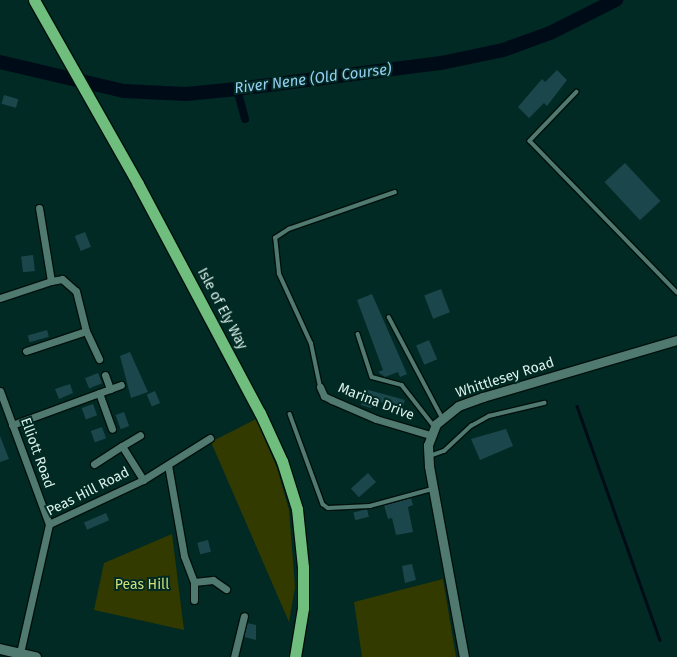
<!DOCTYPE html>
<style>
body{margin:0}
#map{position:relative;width:677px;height:657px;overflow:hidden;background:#002a23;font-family:"Fira Sans",sans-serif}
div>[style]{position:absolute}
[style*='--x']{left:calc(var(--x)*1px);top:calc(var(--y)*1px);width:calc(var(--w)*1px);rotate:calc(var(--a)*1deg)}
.green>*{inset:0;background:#333a00}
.stream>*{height:2.5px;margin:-1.25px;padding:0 1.25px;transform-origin:1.25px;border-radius:1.25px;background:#000b18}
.canal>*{height:8px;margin:-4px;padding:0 4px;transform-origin:4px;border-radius:4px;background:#000b18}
.river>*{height:14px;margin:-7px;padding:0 7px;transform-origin:7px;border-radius:7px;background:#000b18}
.building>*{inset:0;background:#1b464c;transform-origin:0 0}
.roads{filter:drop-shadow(1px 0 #00100c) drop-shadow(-1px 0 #00100c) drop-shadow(0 1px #00100c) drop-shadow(0 -1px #00100c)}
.service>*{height:3.5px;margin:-1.75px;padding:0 1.75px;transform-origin:1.75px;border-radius:1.75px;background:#50796f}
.minor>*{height:7px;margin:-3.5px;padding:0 3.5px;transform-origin:3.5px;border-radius:3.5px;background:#50796f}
.tertiary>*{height:9px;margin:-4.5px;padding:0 4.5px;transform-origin:4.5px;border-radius:4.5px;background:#50796f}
.secondary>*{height:10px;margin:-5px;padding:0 5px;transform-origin:5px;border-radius:5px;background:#50796f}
.trunk>*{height:11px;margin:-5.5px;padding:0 5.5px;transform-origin:5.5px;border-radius:5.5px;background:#6fbe7e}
span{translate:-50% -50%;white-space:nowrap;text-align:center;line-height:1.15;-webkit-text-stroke:4px #002a23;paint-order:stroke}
.street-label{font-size:14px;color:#daf0ea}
.park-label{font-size:14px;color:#cfdf78}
.water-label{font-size:15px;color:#95ccf1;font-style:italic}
</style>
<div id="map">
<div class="green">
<i style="clip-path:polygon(256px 419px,277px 468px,289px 510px,295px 587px,289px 622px,211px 442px)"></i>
<i style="clip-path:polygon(172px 534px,184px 630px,94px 610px,104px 563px)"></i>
<i style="clip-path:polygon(443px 579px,456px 657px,362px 657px,354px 602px)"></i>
</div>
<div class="stream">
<i style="--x:577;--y:406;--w:248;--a:70.5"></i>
</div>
<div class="canal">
<i style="--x:237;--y:89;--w:31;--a:75"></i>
</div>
<div class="river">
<i style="--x:0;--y:62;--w:127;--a:13.2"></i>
<i style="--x:124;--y:91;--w:62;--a:2.8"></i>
<i style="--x:186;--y:94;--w:51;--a:-5.6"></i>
<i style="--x:237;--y:89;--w:206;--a:-7.3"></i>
<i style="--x:441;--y:63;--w:63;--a:-11.8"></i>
<i style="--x:503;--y:50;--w:50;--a:-19.9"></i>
<i style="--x:550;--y:33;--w:74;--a:-26.6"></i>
</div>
<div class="building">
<i style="clip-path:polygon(557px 70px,567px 80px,547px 106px,544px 103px,529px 118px,518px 107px,542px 79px,545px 82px)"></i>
<i style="left:4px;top:95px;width:15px;height:9px;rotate:16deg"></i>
<i style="left:625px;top:163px;width:52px;height:28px;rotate:47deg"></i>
<i style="left:85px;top:232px;width:16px;height:11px;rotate:68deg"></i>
<i style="left:33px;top:255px;width:16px;height:12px;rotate:83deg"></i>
<i style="left:441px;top:289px;width:25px;height:18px;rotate:69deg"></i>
<i style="clip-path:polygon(372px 294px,407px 374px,400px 377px,398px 372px,385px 377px,378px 372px,383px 370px,357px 300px)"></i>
<i style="left:47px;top:330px;width:7px;height:20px;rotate:74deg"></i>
<i style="left:429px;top:340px;width:21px;height:14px;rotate:67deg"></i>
<i style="clip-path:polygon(130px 352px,148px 392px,131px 398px,120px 356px)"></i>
<i style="left:98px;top:373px;width:11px;height:14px;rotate:68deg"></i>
<i style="clip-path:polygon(70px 384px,73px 393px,59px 399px,55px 389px)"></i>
<i style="clip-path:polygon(365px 389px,405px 400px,402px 408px,377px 401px,371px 408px,361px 405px)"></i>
<i style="left:155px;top:391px;width:13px;height:9px;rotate:67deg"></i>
<i style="left:93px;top:404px;width:12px;height:12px;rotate:70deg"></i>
<i style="left:124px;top:412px;width:15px;height:9px;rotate:70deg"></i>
<i style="left:102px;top:427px;width:12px;height:12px;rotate:70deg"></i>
<i style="clip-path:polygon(506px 429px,513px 446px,480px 460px,471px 439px)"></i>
<i style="clip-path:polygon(0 436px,9px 459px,0 462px)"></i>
<i style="left:368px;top:473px;width:12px;height:23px;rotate:48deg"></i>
<i style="clip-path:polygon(411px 498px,413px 505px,408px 507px,413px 532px,396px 535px,392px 518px,388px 519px,384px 505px)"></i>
<i style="left:367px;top:509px;width:8px;height:14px;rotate:76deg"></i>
<i style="left:106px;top:513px;width:8px;height:24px;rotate:67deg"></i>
<i style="left:208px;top:540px;width:12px;height:11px;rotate:76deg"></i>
<i style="clip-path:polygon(412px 564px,416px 580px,405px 583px,402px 566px)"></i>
<i style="clip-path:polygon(247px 623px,256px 625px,256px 640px,244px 637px)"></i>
</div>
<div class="roads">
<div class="service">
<i style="--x:577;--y:92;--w:68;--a:133.8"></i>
<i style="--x:530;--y:141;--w:211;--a:45.8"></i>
<i style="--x:389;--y:317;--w:113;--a:62.1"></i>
<i style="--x:358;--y:334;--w:45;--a:72"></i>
<i style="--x:372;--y:377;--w:31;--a:15"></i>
<i style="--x:402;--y:385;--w:52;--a:52"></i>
<i style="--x:320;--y:387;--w:44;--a:-101.8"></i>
<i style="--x:311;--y:344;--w:77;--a:-114.6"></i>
<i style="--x:279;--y:274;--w:36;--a:-96"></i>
<i style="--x:275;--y:238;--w:17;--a:-33"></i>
<i style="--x:289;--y:229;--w:112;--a:-19.2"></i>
<i style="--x:290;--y:414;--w:96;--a:69.9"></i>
<i style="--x:323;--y:504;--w:6;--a:39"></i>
<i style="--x:328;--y:508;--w:42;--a:-2.7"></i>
<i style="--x:370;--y:506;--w:64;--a:-15.3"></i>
<i style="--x:430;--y:456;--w:15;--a:-20"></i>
<i style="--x:444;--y:451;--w:37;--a:-43"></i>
<i style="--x:471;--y:426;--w:21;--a:-29"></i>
<i style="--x:489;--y:416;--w:57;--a:-13.3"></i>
</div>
<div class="minor">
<i style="--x:51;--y:281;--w:11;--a:-10"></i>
<i style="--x:62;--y:279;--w:18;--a:41"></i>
<i style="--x:76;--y:291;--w:41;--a:76"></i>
<i style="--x:86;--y:331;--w:31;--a:65"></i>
<i style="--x:0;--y:298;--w:54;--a:-18.4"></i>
<i style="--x:51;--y:281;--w:74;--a:-99.3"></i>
<i style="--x:26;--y:351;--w:63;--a:-18.4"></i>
<i style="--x:105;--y:375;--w:15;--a:70"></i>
<i style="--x:320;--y:387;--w:10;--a:66"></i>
<i style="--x:324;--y:396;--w:9;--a:27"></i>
<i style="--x:332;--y:400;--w:48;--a:23.4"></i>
<i style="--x:376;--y:419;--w:56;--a:16.5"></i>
<i style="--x:0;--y:391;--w:142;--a:69.8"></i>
<i style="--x:99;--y:393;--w:38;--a:70"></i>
<i style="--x:12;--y:425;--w:116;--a:-20.2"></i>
<i style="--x:122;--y:446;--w:21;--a:-31"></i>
<i style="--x:94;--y:464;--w:33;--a:-33"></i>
<i style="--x:122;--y:446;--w:40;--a:58"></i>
<i style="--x:168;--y:465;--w:92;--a:80"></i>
<i style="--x:184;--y:556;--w:28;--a:69"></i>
<i style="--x:194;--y:600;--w:18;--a:-90"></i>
<i style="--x:194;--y:582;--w:19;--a:-6"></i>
<i style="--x:213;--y:580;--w:16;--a:35"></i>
<i style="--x:20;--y:653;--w:132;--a:-77.3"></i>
<i style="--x:49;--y:524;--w:104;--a:-25.1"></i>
<i style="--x:143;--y:480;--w:79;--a:-32.1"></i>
<i style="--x:234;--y:657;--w:42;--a:-76.3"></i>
</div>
<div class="tertiary">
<i style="--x:464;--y:657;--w:194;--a:-100.4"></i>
<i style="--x:429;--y:466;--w:21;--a:-93"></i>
<i style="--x:428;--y:445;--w:22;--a:-69"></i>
<i style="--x:436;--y:424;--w:28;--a:-39"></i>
<i style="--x:458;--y:406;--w:27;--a:-20"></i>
<i style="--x:483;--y:397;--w:202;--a:-16.4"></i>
</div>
<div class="secondary">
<i style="--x:0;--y:649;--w:37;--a:13"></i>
</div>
<div class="trunk">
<i style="--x:34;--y:0;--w:211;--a:60.5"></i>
<i style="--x:138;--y:184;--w:259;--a:62"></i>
<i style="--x:260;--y:413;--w:53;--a:65.4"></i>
<i style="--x:282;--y:461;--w:50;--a:72.6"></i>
<i style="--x:297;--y:509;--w:58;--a:84.1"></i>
<i style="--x:303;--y:567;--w:41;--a:90"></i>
<i style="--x:303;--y:608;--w:50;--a:99.3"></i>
</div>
</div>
<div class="street-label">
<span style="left:222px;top:309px;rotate:62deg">Isle of Ely Way</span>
<span style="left:505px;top:378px;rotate:-18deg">Whittlesey Road</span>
<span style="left:376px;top:402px;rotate:21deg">Marina Drive</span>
<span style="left:37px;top:453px;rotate:70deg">Elliott Road</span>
<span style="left:88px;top:492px;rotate:-27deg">Peas Hill Road</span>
</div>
<div class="park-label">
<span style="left:142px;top:585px">Peas Hill</span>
</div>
<div class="water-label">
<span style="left:313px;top:79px;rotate:-7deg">River Nene (Old Course)</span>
</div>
</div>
